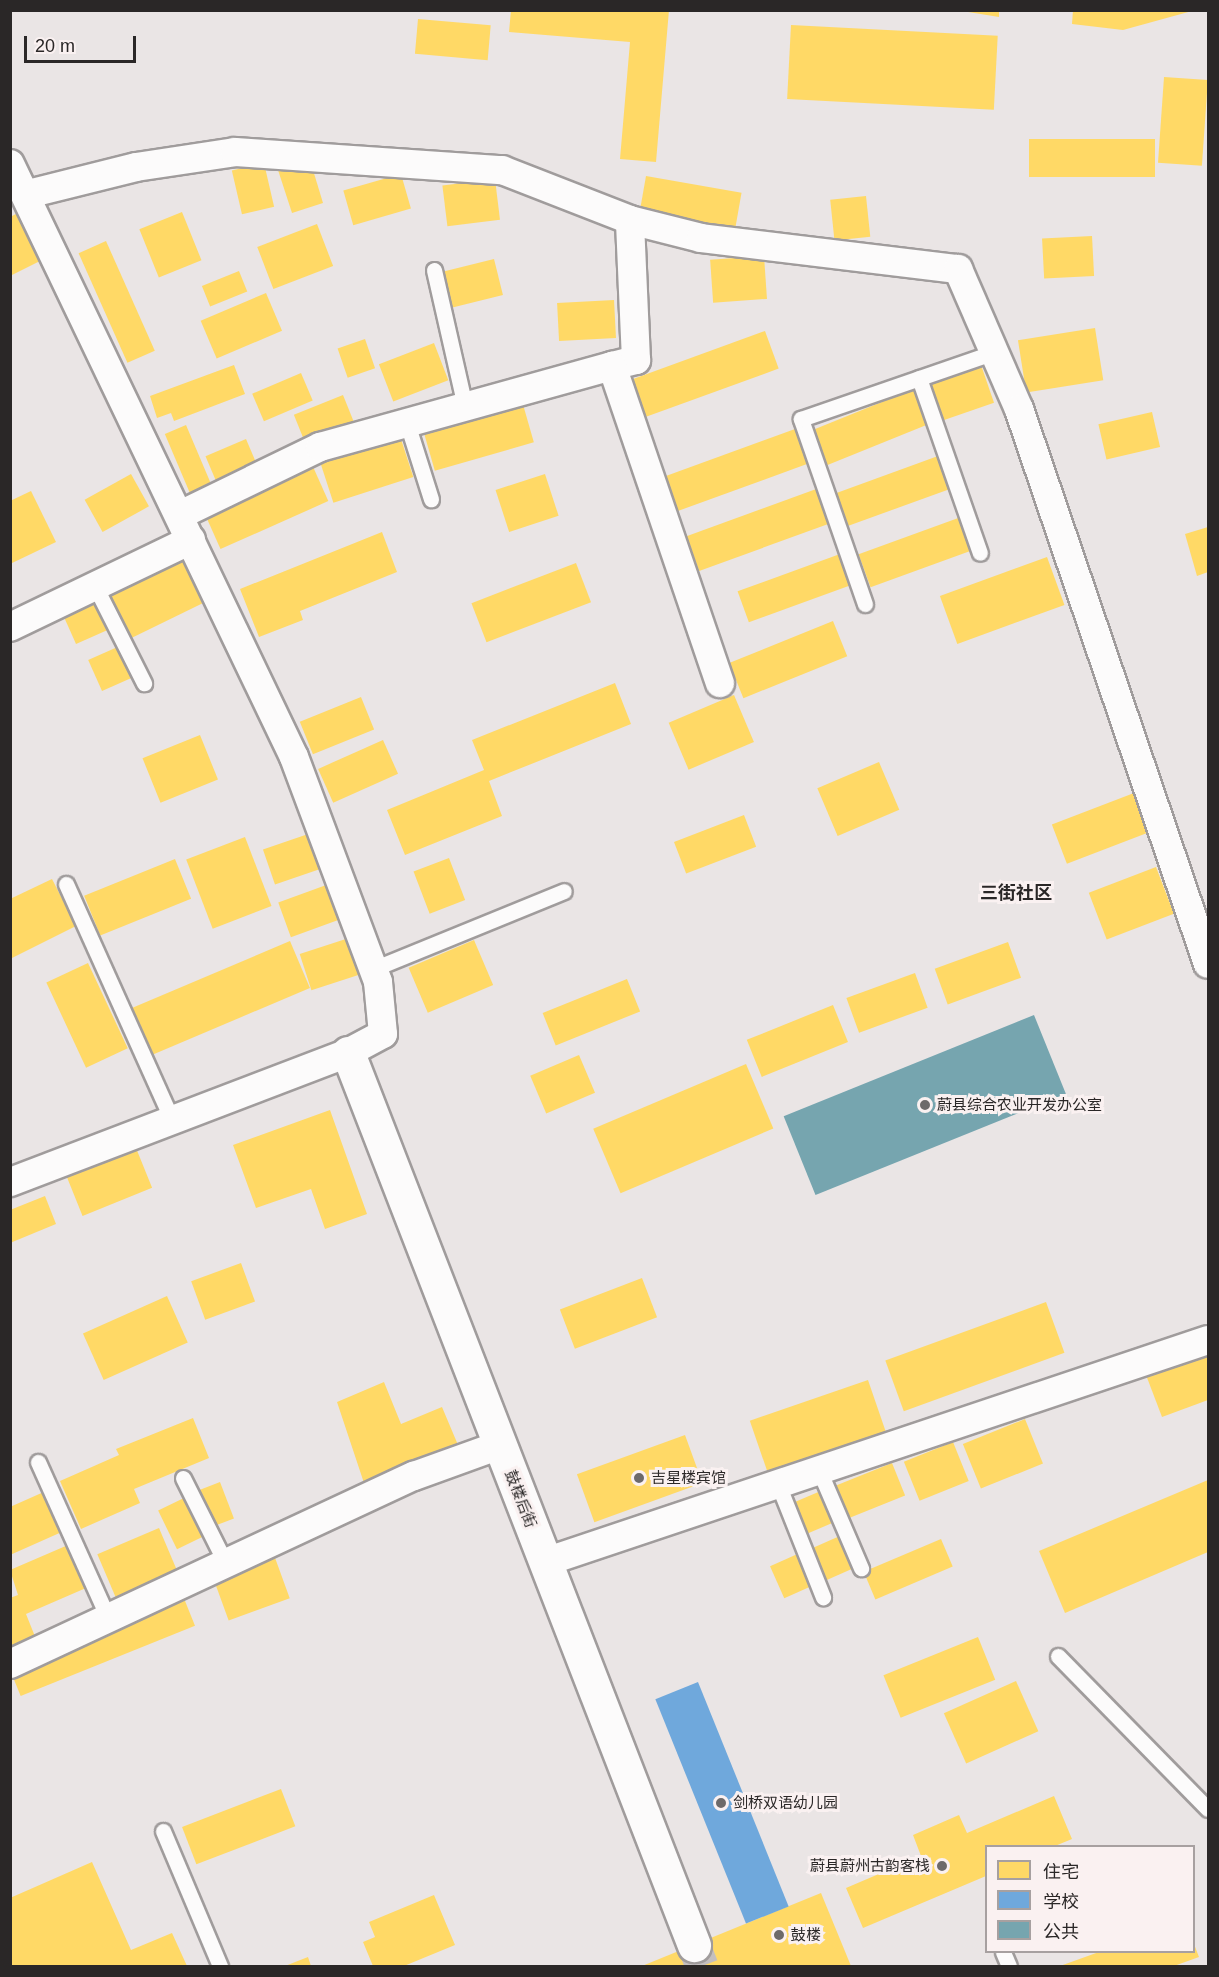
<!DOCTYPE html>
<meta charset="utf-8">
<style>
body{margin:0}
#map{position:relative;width:1219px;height:1977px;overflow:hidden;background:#eae5e5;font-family:Arial,"Noto Sans SC",sans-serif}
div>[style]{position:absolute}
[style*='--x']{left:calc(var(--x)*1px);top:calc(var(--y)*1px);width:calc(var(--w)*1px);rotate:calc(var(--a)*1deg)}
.homes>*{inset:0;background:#ffd966;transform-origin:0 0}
.schools>*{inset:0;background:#6fa8dc;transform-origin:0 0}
.public>*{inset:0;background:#76a5af;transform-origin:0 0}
.secondary-tunnel>*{height:33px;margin-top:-16.5px;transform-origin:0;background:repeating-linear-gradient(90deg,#c4bfbf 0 33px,transparent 0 49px)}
.roads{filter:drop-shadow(2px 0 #a09c9c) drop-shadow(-2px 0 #a09c9c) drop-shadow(0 2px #a09c9c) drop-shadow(0 -2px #a09c9c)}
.lane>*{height:15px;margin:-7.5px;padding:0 7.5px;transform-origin:7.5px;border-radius:7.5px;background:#fcfbfb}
.street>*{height:28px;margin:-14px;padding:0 14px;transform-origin:14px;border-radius:14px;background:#fcfbfb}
.secondary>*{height:33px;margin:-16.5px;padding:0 16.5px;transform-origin:16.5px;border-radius:16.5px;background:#fcfbfb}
.dots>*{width:16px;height:16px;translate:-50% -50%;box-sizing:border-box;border:3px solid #faf1f1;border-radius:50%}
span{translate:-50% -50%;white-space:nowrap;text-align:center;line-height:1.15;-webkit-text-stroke:6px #faf1f1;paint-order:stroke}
.poi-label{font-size:15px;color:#2a2727}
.left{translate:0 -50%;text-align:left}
.right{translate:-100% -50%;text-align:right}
.street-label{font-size:15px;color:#2a2727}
.quarter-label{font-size:18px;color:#2a2727;font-weight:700}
.frame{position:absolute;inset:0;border:12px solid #2a2727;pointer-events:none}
.legend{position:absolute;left:985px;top:1845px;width:210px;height:108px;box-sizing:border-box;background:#faf1f1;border:2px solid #a7a0a0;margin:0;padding:8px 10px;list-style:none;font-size:18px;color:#2a2727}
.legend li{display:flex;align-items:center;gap:12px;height:30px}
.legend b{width:30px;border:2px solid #a7a0a0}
.scale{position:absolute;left:24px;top:36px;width:112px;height:27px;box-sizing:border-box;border:3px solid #2a2727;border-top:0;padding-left:8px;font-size:18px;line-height:21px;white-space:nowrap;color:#2a2727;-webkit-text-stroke:4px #faf1f1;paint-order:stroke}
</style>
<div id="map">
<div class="homes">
<i style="clip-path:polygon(511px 10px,669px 10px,656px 162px,620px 159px,630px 42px,509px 32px)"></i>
<i style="clip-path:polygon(956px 10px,999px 10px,999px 17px)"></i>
<i style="clip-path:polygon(1073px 10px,1192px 10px,1192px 11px,1123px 30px,1072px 24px)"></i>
<i style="left:418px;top:19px;width:73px;height:35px;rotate:5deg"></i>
<i style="left:791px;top:25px;width:207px;height:74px;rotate:3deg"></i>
<i style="left:1164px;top:77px;width:44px;height:86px;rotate:4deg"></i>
<i style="left:1029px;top:139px;width:126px;height:38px"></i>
<i style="left:264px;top:163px;width:45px;height:33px;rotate:77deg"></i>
<i style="clip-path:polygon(278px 170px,313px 170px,323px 203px,292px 213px)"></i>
<i style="left:401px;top:174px;width:36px;height:60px;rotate:74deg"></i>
<i style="left:646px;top:176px;width:97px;height:36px;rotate:10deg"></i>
<i style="left:495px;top:179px;width:41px;height:53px;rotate:83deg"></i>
<i style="left:866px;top:196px;width:41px;height:36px;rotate:84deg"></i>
<i style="left:182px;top:212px;width:52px;height:46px;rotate:68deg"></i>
<i style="clip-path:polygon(18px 213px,42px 260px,10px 276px,10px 217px)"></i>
<i style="left:317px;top:224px;width:45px;height:64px;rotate:69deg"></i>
<i style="left:1092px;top:236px;width:40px;height:50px;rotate:87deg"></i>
<i style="left:106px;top:241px;width:120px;height:30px;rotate:66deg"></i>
<i style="left:764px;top:256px;width:43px;height:54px;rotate:86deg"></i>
<i style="left:494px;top:259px;width:37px;height:53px;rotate:76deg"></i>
<i style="left:239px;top:271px;width:22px;height:40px;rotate:68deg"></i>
<i style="left:266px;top:293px;width:41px;height:71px;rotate:67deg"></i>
<i style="left:614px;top:300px;width:38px;height:57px;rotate:87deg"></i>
<i style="left:1095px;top:328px;width:53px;height:78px;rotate:81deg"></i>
<i style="left:765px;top:331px;width:40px;height:144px;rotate:70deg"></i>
<i style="left:365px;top:339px;width:31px;height:29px;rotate:71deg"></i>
<i style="left:434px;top:343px;width:40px;height:59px;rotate:69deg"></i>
<i style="clip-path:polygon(234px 365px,245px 394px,174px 421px,171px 413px,157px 418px,150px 396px)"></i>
<i style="left:981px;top:365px;width:40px;height:55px;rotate:71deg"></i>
<i style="left:301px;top:373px;width:30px;height:53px;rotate:67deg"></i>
<i style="left:919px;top:387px;width:38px;height:114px;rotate:68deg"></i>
<i style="left:343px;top:395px;width:29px;height:53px;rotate:68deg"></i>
<i style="left:522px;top:401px;width:43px;height:103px;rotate:74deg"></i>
<i style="left:1152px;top:412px;width:36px;height:55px;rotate:77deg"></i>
<i style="left:186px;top:425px;width:66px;height:23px;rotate:67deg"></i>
<i style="left:795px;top:429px;width:37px;height:141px;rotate:70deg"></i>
<i style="left:400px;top:436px;width:43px;height:84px;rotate:72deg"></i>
<i style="left:246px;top:439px;width:28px;height:44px;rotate:67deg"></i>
<i style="left:938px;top:456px;width:35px;height:108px;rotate:70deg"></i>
<i style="left:310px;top:460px;width:45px;height:118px;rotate:66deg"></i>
<i style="left:131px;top:474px;width:37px;height:53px;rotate:61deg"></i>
<i style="left:545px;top:474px;width:44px;height:52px;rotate:72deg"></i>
<i style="left:819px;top:488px;width:37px;height:141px;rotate:70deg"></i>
<i style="clip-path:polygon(31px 491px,56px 542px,10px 564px,10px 501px)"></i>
<i style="left:961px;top:517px;width:35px;height:109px;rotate:70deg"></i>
<i style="clip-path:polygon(1208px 527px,1208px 572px,1197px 576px,1185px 534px)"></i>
<i style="clip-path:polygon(382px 532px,397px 572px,300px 611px,303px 620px,259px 637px,240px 589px)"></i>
<i style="left:187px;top:553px;width:52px;height:90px;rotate:64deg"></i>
<i style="left:840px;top:554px;width:33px;height:109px;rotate:70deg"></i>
<i style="left:1047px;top:557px;width:51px;height:114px;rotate:70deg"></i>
<i style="left:576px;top:563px;width:42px;height:112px;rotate:69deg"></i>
<i style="left:96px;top:598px;width:34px;height:37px;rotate:66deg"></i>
<i style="left:833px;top:621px;width:38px;height:112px;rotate:68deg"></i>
<i style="left:122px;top:645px;width:34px;height:37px;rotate:66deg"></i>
<i style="clip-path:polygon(615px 683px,631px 724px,489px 781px,502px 816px,405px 855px,387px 810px,484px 770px,472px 740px)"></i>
<i style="left:734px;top:695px;width:51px;height:71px;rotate:67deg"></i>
<i style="left:361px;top:697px;width:35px;height:66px;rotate:68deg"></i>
<i style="left:200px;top:735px;width:48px;height:62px;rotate:68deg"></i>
<i style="left:383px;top:740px;width:37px;height:71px;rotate:66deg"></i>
<i style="left:879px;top:762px;width:52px;height:67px;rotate:67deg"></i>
<i style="left:1134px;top:793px;width:42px;height:88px;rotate:69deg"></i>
<i style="left:744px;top:815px;width:34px;height:75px;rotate:69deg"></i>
<i style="left:314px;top:832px;width:37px;height:54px;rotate:71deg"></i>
<i style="left:245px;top:837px;width:74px;height:63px;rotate:69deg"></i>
<i style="left:449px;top:858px;width:45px;height:38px;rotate:69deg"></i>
<i style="left:175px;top:859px;width:43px;height:98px;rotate:68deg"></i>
<i style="left:1156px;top:867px;width:50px;height:72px;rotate:69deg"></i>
<i style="clip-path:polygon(52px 879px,76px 926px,10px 959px,10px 899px)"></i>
<i style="left:329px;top:884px;width:37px;height:54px;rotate:70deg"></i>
<i style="left:352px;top:937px;width:38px;height:55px;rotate:72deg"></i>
<i style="left:474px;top:940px;width:49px;height:71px;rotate:67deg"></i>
<i style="left:290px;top:941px;width:51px;height:173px;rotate:67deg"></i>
<i style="left:1008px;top:942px;width:38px;height:78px;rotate:70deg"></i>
<i style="left:88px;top:963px;width:94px;height:46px;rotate:65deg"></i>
<i style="left:915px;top:973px;width:37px;height:73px;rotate:70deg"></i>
<i style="left:627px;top:979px;width:35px;height:91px;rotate:68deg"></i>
<i style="left:833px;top:1005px;width:40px;height:93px;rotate:68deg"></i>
<i style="left:579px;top:1055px;width:41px;height:53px;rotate:67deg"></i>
<i style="left:746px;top:1064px;width:70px;height:166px;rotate:67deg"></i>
<i style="clip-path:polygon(330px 1110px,367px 1214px,325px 1229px,311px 1189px,256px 1208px,233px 1145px)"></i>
<i style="left:136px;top:1148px;width:43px;height:75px;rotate:68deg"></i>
<i style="clip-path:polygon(45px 1196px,56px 1224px,10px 1243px,10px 1210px)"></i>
<i style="left:241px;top:1263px;width:41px;height:53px;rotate:70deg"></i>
<i style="left:642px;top:1278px;width:42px;height:88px;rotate:69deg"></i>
<i style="left:167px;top:1296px;width:51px;height:92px;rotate:66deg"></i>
<i style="left:1046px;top:1302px;width:54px;height:171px;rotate:70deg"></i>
<i style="clip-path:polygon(1208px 1353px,1208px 1400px,1162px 1417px,1146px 1375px)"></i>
<i style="left:868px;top:1380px;width:57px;height:125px;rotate:71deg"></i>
<i style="clip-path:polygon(384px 1382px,401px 1424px,442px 1407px,458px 1445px,364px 1483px,337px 1402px)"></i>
<i style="clip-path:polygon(193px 1418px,209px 1458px,134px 1489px,140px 1503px,81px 1529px,60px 1481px,119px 1455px,116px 1449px)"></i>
<i style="left:1025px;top:1419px;width:48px;height:67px;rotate:68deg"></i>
<i style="left:685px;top:1435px;width:51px;height:115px;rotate:70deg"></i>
<i style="left:953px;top:1442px;width:42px;height:53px;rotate:68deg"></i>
<i style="left:892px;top:1463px;width:35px;height:65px;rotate:68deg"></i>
<i style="clip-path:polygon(1208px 1480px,1208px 1552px,1065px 1613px,1039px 1551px)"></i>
<i style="left:220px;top:1482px;width:39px;height:22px;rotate:69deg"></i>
<i style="left:823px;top:1490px;width:34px;height:35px;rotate:67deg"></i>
<i style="clip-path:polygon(46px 1491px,64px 1531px,10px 1555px,10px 1507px)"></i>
<i style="left:186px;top:1497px;width:43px;height:31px;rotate:64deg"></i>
<i style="left:159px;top:1528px;width:51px;height:67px;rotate:67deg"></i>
<i style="left:842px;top:1535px;width:35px;height:34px;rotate:66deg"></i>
<i style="left:941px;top:1539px;width:30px;height:84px;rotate:67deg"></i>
<i style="clip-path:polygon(68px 1545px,86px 1588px,26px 1614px,36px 1639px,10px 1651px,10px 1598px,18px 1595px,10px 1570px)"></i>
<i style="left:802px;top:1552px;width:35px;height:35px;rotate:66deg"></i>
<i style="left:274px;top:1555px;width:46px;height:65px;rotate:70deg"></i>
<i style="left:183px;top:1596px;width:32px;height:188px;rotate:68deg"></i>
<i style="left:978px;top:1637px;width:46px;height:102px;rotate:68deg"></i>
<i style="left:1016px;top:1681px;width:55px;height:79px;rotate:66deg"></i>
<i style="left:281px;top:1789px;width:40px;height:106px;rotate:69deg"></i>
<i style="clip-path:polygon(1054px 1796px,1072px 1839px,1055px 1846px,986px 1846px,986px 1876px,863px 1928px,846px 1888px,921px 1856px,913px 1835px,959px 1815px,967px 1833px)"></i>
<i style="clip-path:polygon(92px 1862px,131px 1950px,172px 1933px,187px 1966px,10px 1966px,10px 1898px)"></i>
<i style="clip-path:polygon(821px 1893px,851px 1966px,642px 1966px)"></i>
<i style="clip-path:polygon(434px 1895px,455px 1945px,404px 1966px,373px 1966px,363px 1942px,375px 1937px,369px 1922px)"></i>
<i style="clip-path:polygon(1194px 1944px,1199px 1957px,1174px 1966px,1060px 1966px,1099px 1952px,1194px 1952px)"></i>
<i style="clip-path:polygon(308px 1957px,311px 1966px,285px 1966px)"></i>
</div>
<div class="schools">
<i style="left:698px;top:1682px;width:242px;height:46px;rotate:68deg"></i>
</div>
<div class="public">
<i style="left:1034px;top:1015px;width:85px;height:270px;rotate:68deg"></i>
</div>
<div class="secondary-tunnel">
<i style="--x:694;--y:1945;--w:22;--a:69"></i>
</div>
<div class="roads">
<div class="lane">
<i style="--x:434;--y:270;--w:140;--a:77.2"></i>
<i style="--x:919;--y:378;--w:185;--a:70.8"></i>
<i style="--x:407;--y:423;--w:80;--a:72.5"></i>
<i style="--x:95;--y:586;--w:109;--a:63.2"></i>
<i style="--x:865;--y:604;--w:196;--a:-109.1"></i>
<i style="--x:801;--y:419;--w:204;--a:-19.1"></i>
<i style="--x:66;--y:884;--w:259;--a:65.8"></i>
<i style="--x:373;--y:969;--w:206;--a:-22.2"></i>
<i style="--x:38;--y:1462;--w:171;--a:65.8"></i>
<i style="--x:819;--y:1470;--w:107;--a:66.8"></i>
<i style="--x:183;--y:1478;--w:96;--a:63.4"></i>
<i style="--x:778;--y:1484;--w:122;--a:68.3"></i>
<i style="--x:1058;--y:1656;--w:214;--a:45.6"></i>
<i style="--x:163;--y:1831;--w:147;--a:67.1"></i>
<i style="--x:1003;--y:1952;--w:15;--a:67"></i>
</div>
<div class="street">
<i style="--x:10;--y:164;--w:657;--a:64.41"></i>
<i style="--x:294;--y:757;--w:240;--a:69.5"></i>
<i style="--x:378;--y:982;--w:52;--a:84.5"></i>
<i style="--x:383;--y:1034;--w:40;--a:152"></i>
<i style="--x:348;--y:1053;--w:362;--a:159.1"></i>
<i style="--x:28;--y:194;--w:111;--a:-14"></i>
<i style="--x:136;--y:167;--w:100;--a:-8.6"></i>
<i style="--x:235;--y:152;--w:268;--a:3.9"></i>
<i style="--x:502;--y:170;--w:137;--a:21.3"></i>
<i style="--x:630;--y:220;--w:73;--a:14.2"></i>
<i style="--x:701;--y:238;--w:259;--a:6.9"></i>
<i style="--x:958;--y:269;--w:153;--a:66.5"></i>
<i style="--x:1019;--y:409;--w:586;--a:71.19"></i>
<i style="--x:612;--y:366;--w:25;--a:-14"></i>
<i style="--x:636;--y:360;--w:140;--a:-92.5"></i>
<i style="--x:180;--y:515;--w:156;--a:-25.9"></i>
<i style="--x:320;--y:447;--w:303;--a:-15.5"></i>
<i style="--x:612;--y:366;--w:335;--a:71.2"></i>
<i style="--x:10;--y:627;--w:201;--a:-25.7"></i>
<i style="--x:545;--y:1562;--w:699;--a:-18.51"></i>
<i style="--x:10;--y:1664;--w:446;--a:-25"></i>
<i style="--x:414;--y:1476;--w:91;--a:-19.8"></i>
</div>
<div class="secondary">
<i style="--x:348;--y:1053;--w:957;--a:68.8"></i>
</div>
</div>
<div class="dots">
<i style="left:925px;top:1105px;background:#6d6a6a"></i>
<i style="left:639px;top:1478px;background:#6d6a6a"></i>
<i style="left:721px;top:1803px;background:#6d6a6a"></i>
<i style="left:942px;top:1866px;background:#6d6a6a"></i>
<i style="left:779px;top:1935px;background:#6d6a6a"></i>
</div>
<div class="poi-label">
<span class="left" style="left:937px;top:1105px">蔚县综合农业开发办公室</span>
<span class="left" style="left:651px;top:1478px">吉星楼宾馆</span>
<span class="left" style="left:733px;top:1803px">剑桥双语幼儿园</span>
<span class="right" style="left:930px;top:1866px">蔚县蔚州古韵客栈</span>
<span class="left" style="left:791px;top:1935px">鼓楼</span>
</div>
<div class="street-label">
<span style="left:521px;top:1499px;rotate:69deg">鼓楼后街</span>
</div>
<div class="quarter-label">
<span style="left:1016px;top:893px">三街社区</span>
</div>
<div class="frame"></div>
<ul class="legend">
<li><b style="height:16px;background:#ffd966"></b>住宅</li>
<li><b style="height:16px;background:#6fa8dc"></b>学校</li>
<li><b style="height:16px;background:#76a5af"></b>公共</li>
</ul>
<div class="scale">20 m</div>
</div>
